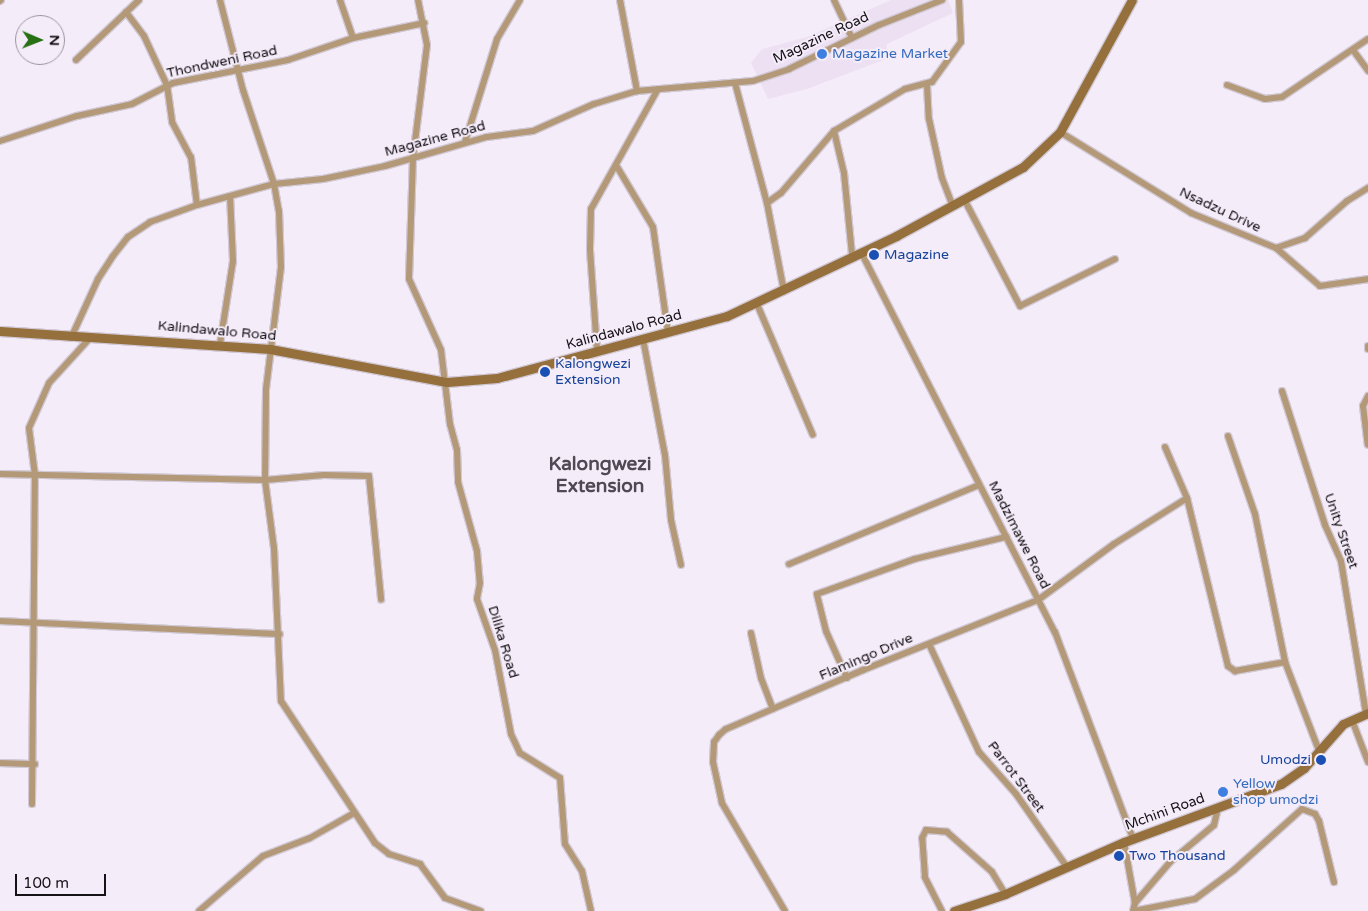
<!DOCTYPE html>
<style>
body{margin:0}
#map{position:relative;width:1368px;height:911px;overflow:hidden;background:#f5ecf9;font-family:"Varela Round",sans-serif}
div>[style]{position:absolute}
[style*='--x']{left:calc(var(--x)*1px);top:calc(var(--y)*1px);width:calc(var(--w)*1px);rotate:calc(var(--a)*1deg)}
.built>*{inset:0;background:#eee0f3}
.roads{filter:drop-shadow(1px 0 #d1c9d5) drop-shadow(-1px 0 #d1c9d5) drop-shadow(0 1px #d1c9d5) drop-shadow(0 -1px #d1c9d5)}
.street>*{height:6px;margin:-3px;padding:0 3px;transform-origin:3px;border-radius:3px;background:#b39978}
.secondary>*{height:9px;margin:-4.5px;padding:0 4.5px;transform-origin:4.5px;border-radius:4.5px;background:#956f3c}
.dots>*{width:14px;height:14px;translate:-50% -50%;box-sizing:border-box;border:2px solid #f5ecf9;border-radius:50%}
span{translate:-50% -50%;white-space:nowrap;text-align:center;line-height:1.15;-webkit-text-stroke:4px #f5ecf9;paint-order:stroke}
.street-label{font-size:14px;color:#161318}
.shop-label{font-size:14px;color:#366cbe}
.left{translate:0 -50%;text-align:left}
.transit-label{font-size:14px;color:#164399}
.right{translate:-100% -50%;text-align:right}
.district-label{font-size:19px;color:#504953;font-weight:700}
.north{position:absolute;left:15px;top:15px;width:50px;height:50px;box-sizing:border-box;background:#f5ecf9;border:1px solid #9c959f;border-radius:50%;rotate:91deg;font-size:14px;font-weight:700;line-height:20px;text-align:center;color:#161318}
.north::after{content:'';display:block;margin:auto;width:18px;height:22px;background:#277114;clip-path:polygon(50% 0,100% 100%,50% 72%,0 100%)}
.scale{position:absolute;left:15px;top:874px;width:91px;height:22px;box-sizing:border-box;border:2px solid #161318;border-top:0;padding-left:6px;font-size:15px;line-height:18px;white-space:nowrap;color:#161318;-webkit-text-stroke:4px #f5ecf9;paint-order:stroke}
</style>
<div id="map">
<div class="built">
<i style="clip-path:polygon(891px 0,948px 0,953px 13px,887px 44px,886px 59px,807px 89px,768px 99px,751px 63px,762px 49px,807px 37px)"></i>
</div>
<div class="roads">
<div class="street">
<i style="--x:220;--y:0;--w:93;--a:75.7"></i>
<i style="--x:243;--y:90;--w:99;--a:71.7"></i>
<i style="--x:274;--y:184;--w:27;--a:80"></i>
<i style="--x:279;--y:211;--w:56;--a:88"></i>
<i style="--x:281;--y:267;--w:123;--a:97"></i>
<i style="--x:266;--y:389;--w:91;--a:90.6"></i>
<i style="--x:265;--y:480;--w:69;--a:82.5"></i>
<i style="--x:274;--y:548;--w:153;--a:87.4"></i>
<i style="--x:281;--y:701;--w:170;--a:56.5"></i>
<i style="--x:375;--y:843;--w:18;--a:38"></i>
<i style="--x:389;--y:854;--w:33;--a:18"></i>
<i style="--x:420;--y:864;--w:42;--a:53.7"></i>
<i style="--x:445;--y:898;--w:38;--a:20"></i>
<i style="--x:340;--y:0;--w:40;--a:71.1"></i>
<i style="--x:418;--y:0;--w:46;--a:78.7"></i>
<i style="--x:427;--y:45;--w:114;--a:97.1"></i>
<i style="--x:413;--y:158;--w:121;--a:91.9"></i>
<i style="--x:409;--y:279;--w:78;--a:65.7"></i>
<i style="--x:441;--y:350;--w:75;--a:83.1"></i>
<i style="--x:450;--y:424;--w:27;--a:75"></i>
<i style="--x:457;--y:450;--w:32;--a:88"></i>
<i style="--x:458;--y:482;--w:72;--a:74.6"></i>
<i style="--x:477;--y:551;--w:32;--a:85"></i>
<i style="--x:480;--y:583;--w:16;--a:101"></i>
<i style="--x:477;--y:599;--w:54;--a:70.6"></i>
<i style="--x:495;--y:650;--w:86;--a:79.2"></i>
<i style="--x:511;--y:734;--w:21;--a:65"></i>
<i style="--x:520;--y:753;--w:47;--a:32"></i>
<i style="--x:560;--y:778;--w:66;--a:85.7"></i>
<i style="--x:565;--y:844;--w:32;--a:58"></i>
<i style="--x:582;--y:871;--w:41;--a:77.3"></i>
<i style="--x:620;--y:0;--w:93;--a:79.4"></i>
<i style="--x:834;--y:0;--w:42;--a:64.7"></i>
<i style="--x:0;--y:1;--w:1;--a:-45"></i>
<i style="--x:126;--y:12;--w:30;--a:53"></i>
<i style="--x:144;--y:36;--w:54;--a:64.9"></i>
<i style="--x:167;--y:85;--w:37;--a:82"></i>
<i style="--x:172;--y:122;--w:40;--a:62"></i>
<i style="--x:191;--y:157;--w:48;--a:82.9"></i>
<i style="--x:1353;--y:50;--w:26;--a:54"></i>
<i style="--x:76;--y:60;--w:87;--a:-43.6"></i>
<i style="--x:735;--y:83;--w:124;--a:75.1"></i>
<i style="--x:767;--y:203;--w:90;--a:79.1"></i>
<i style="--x:927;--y:85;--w:34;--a:87"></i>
<i style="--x:929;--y:119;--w:60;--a:77.6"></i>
<i style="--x:942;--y:178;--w:28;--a:69"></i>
<i style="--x:1227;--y:85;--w:40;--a:20.2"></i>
<i style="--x:1265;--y:99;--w:17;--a:-7"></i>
<i style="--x:1282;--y:97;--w:104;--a:-34"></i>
<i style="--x:834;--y:131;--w:43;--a:76.6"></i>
<i style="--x:844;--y:173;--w:82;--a:84.4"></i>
<i style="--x:1060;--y:132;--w:154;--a:31.7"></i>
<i style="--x:1191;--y:213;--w:92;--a:22.4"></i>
<i style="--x:1276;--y:248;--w:58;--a:40.8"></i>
<i style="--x:1320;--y:286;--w:49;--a:-8.3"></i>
<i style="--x:0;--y:141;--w:81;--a:-18"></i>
<i style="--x:77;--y:116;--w:56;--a:-12.3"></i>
<i style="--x:132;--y:104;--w:46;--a:-27.1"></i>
<i style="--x:173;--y:83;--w:117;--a:-11.3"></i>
<i style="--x:288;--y:60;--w:69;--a:-18.7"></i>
<i style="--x:353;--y:38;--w:73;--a:-11.9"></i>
<i style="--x:465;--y:142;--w:108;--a:-72.7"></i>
<i style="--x:497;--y:39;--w:45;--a:-59.5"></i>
<i style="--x:616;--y:165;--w:72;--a:59.2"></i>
<i style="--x:653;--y:227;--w:107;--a:81.9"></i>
<i style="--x:964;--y:199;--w:121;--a:62.4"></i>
<i style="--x:1020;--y:306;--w:106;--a:-26.3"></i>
<i style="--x:767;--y:203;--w:17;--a:-36"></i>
<i style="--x:781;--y:193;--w:82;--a:-49.5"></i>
<i style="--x:834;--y:131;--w:82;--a:-30.6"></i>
<i style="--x:905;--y:89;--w:28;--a:-15"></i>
<i style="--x:932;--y:82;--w:49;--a:-54.1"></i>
<i style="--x:961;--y:42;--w:42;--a:-92.7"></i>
<i style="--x:1276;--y:248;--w:31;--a:-19"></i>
<i style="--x:1305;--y:238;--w:56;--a:-41.4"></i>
<i style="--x:1347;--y:201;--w:25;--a:-32"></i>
<i style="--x:861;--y:252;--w:427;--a:63"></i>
<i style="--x:1055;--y:632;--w:220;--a:69.3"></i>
<i style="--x:757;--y:304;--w:142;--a:66.9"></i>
<i style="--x:71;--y:338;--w:65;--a:-65.4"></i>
<i style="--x:98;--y:279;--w:27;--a:-57"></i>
<i style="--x:113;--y:256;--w:24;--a:-52"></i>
<i style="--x:128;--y:237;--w:27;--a:-34"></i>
<i style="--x:150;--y:222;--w:50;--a:-19.9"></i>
<i style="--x:197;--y:205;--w:80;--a:-15.3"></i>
<i style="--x:274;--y:184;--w:49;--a:-5.8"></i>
<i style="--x:323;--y:179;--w:63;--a:-11.8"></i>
<i style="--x:385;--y:166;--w:106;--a:-15.9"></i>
<i style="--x:487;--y:137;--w:46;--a:-7.4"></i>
<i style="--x:533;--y:131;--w:67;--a:-23.9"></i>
<i style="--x:594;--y:104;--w:45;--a:-16.8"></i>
<i style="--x:637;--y:91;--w:116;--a:-4.9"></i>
<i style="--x:753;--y:81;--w:38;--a:-18"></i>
<i style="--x:789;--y:69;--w:100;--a:-26.1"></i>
<i style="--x:879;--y:25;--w:68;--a:-21.6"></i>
<i style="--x:643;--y:339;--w:118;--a:79.3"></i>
<i style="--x:665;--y:455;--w:65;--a:84.7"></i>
<i style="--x:671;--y:520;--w:46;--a:77.5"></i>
<i style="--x:220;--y:344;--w:84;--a:-81.1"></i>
<i style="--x:233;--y:261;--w:65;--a:-92.6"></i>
<i style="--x:1368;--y:346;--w:3;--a:90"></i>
<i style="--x:597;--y:350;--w:101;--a:-94"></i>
<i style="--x:590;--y:249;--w:40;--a:-88.6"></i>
<i style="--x:591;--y:209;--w:137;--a:-60.8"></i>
<i style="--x:1282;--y:391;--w:141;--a:72.2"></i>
<i style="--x:1325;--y:525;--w:39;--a:66"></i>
<i style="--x:1341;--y:561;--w:154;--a:80.7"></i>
<i style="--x:1368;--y:396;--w:11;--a:117"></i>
<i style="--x:1363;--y:406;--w:39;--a:83"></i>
<i style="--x:1228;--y:436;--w:83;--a:70.9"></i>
<i style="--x:1255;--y:514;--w:151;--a:78.5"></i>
<i style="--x:1285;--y:662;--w:97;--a:69"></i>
<i style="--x:1165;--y:447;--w:56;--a:66.7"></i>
<i style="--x:1187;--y:498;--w:173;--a:76.3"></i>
<i style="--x:1228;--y:666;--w:9;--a:36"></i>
<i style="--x:1235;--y:671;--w:51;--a:-10.2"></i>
<i style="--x:0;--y:474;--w:265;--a:1.3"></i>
<i style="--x:265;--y:480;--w:59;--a:-4.8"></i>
<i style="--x:324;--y:475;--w:45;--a:1.3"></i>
<i style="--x:369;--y:476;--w:124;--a:84.4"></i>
<i style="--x:789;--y:564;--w:206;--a:-22.6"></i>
<i style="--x:0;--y:621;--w:280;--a:2.7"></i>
<i style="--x:751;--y:633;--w:46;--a:77.5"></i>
<i style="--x:761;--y:678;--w:33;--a:69"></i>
<i style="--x:929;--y:644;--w:119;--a:65.2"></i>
<i style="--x:979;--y:752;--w:56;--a:48.6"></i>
<i style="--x:1016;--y:794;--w:89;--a:55.1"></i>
<i style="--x:847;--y:678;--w:51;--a:-114.1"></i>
<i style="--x:826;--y:631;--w:38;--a:-104"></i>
<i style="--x:817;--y:594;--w:104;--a:-19.7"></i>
<i style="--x:915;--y:559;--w:94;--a:-13.6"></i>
<i style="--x:1352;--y:720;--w:45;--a:69.1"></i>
<i style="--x:0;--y:763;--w:35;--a:2"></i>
<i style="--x:32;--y:804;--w:329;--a:-89.5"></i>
<i style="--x:35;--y:475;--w:47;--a:-97.3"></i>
<i style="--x:29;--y:428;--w:49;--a:-66"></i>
<i style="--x:49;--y:383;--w:59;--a:-47.7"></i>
<i style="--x:1124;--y:842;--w:62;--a:79.8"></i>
<i style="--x:199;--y:911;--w:84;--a:-40.7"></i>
<i style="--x:263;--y:856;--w:50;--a:-21"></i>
<i style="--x:310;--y:838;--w:51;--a:-29.6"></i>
<i style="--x:785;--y:911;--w:125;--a:-120.3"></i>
<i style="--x:722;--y:803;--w:42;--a:-102.4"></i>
<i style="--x:713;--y:762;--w:20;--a:-87"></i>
<i style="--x:714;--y:742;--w:9;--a:-54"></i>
<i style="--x:719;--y:735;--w:9;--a:-41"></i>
<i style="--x:726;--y:729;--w:149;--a:-23.3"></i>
<i style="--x:863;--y:670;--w:188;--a:-21.8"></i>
<i style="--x:1038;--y:600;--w:94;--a:-36.4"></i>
<i style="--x:1114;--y:544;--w:86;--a:-32.2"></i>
<i style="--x:942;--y:911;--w:38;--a:-117"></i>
<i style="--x:925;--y:877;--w:39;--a:-94"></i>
<i style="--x:922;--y:838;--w:9;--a:-63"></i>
<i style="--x:926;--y:830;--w:21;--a:5"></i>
<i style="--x:947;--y:832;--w:60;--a:41.6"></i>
<i style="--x:992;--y:872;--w:26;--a:59"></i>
<i style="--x:1133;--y:911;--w:8;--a:-76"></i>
<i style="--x:1135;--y:903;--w:55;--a:-49.4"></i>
<i style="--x:1171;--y:861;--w:56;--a:-39.9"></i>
<i style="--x:1214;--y:825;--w:18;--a:-77"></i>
<i style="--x:1134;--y:911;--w:62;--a:-11.1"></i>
<i style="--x:1195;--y:899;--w:49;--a:-36.6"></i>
<i style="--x:1234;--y:870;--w:91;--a:-41.9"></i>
<i style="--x:1302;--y:809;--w:14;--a:21"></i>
<i style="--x:1315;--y:814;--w:8;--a:60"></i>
<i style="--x:1319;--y:821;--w:63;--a:76.2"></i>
</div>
<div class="secondary">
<i style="--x:0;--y:331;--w:271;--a:3.8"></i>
<i style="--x:270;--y:349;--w:180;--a:10.6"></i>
<i style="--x:447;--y:382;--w:50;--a:-4.6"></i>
<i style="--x:497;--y:378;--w:238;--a:-15.1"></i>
<i style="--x:727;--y:316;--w:187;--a:-25.3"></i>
<i style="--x:896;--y:236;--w:145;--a:-28.5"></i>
<i style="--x:1023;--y:167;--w:51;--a:-43.4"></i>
<i style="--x:1060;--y:132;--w:150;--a:-61.4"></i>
<i style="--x:954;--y:911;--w:54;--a:-18.4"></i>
<i style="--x:1005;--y:894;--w:130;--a:-23.6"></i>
<i style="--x:1124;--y:842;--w:167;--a:-20.3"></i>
<i style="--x:1281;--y:784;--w:28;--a:-35"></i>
<i style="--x:1304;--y:768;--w:59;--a:-48.4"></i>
<i style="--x:1343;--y:724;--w:27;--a:-24"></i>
</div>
</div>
<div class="dots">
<i style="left:822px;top:54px;background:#3f7fe0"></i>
<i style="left:874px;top:255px;background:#1a4fb4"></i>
<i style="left:545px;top:372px;background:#1a4fb4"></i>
<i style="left:1321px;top:760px;background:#1a4fb4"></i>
<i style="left:1223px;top:792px;background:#3f7fe0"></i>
<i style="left:1119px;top:856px;background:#1a4fb4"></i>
</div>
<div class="street-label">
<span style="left:821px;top:38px;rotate:-25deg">Magazine Road</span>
<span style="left:222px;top:62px;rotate:-12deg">Thondweni Road</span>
<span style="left:435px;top:139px;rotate:-15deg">Magazine Road</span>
<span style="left:1220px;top:210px;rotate:25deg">Nsadzu Drive</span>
<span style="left:624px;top:330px;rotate:-15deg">Kalindawalo Road</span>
<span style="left:217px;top:331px;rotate:5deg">Kalindawalo Road</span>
<span style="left:1341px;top:531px;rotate:71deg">Unity Street</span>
<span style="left:1019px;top:535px;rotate:63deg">Madzimawe Road</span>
<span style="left:503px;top:642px;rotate:73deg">Dilika Road</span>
<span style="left:866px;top:657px;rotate:-23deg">Flamingo Drive</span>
<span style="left:1016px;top:777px;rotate:53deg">Parrot Street</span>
<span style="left:1165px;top:812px;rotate:-20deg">Mchini Road</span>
</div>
<div class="shop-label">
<span class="left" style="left:832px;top:54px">Magazine Market</span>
<span class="left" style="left:1233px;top:792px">Yellow<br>shop umodzi</span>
</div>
<div class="transit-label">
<span class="left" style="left:884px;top:255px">Magazine</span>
<span class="left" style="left:555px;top:372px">Kalongwezi<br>Extension</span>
<span class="right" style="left:1311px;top:760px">Umodzi</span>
<span class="left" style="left:1129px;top:856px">Two Thousand</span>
</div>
<div class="district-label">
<span style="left:600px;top:476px">Kalongwezi<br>Extension</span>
</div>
<div class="north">N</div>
<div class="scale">100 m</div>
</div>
